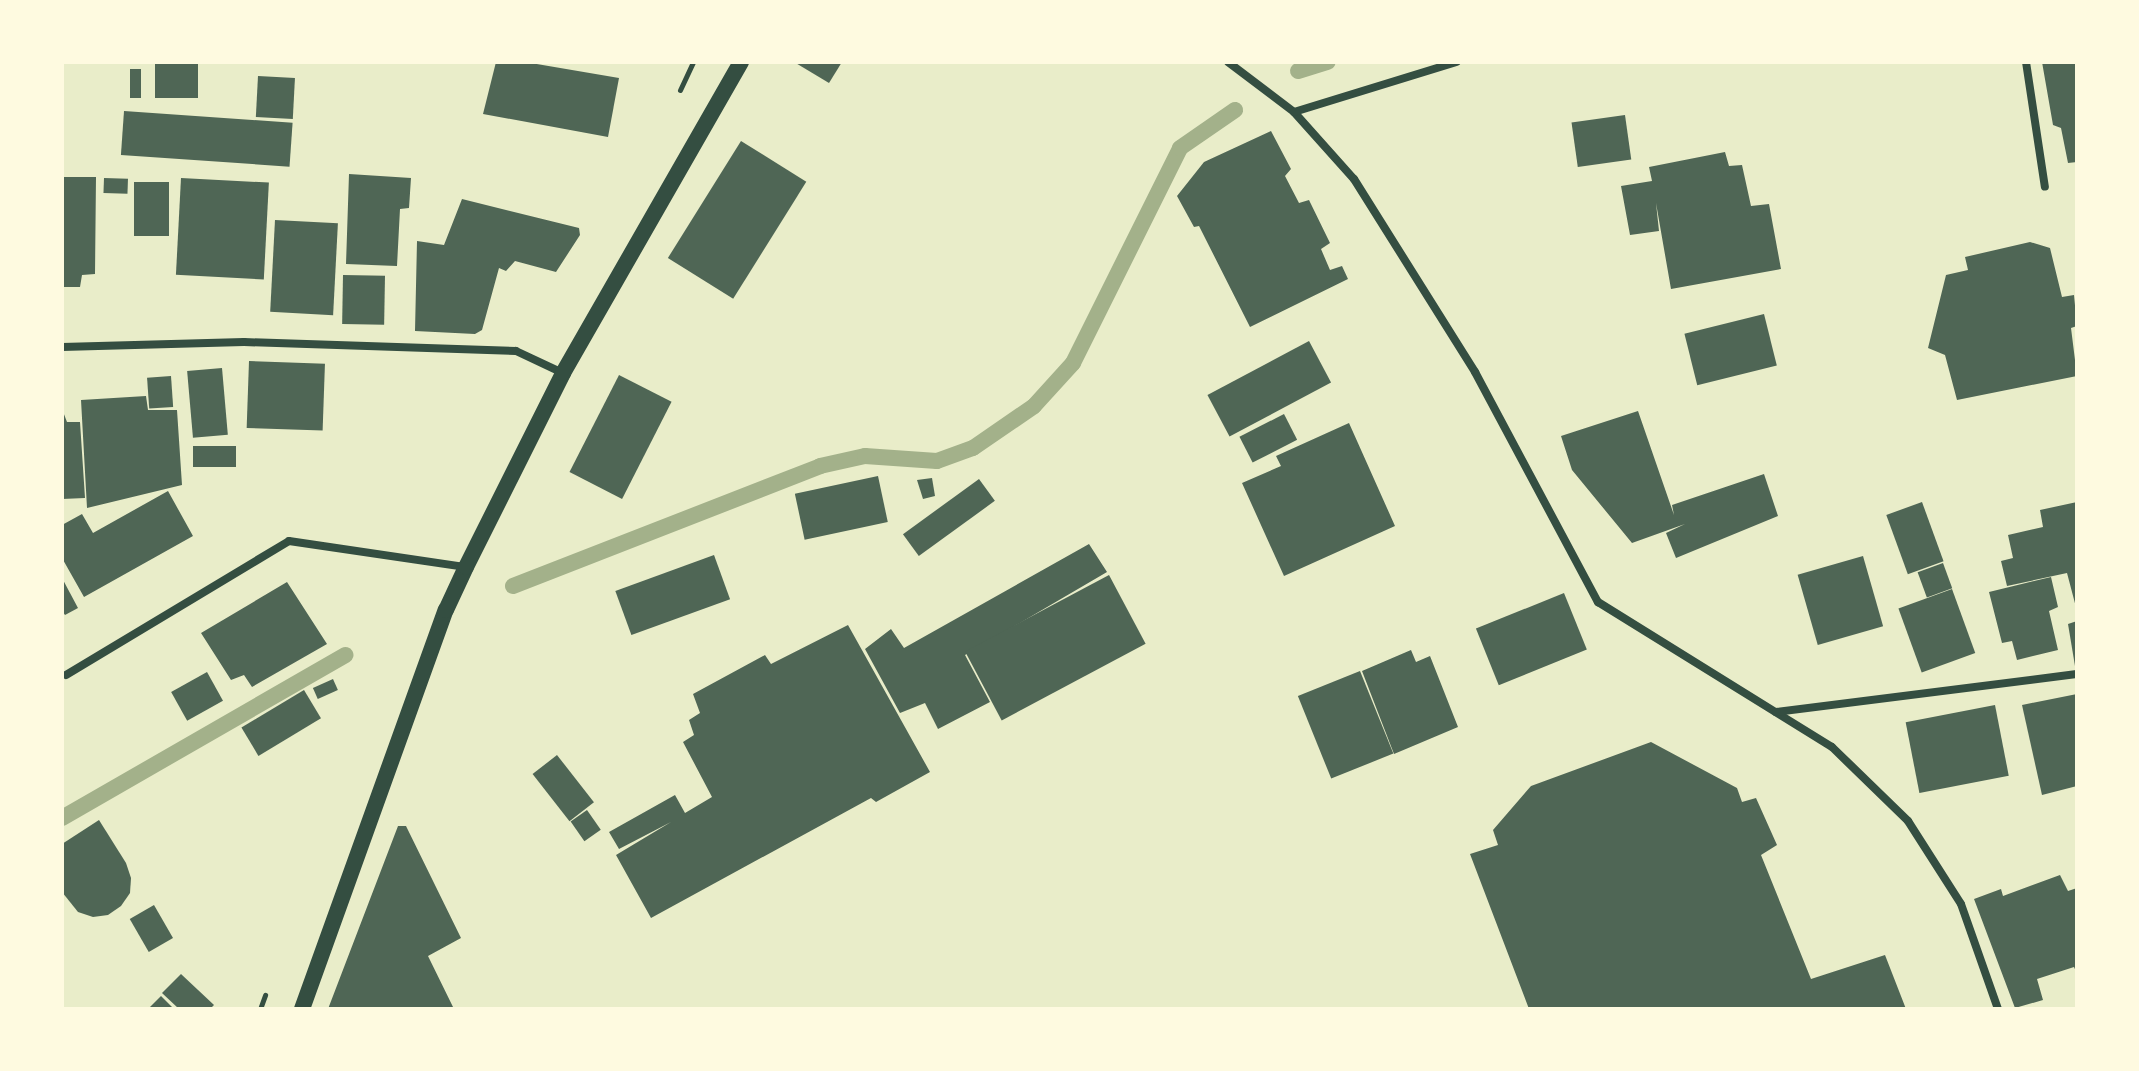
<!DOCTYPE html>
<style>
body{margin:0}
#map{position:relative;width:2139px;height:1071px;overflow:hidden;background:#e9edc9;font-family:Quicksand,sans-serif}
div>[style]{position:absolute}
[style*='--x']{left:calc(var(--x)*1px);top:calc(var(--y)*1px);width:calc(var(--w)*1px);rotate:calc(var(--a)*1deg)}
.stream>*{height:16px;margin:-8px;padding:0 8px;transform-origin:8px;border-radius:8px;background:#a3b18a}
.building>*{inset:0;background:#4f6655;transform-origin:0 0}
.path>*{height:5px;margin:-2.5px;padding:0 2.5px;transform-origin:2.5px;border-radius:2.5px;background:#344e41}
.minor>*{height:8px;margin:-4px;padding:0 4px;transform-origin:4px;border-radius:4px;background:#344e41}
.secondary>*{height:16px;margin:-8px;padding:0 8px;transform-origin:8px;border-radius:8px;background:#344e41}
span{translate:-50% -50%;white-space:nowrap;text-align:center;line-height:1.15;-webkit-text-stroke:8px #fefae0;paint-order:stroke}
.frame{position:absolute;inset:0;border:64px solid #fefae0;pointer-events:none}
</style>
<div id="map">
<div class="stream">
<i style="--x:1298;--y:71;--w:31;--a:-17"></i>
<i style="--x:513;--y:586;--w:330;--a:-21.3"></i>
<i style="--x:820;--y:466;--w:46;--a:-12.5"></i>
<i style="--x:865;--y:456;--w:72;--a:4"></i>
<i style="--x:937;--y:461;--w:38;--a:-20"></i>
<i style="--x:973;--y:448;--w:74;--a:-34.5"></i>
<i style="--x:1034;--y:406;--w:58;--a:-47.8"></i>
<i style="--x:1073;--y:363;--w:240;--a:-63.5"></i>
<i style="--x:1180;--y:148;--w:67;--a:-34.6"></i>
<i style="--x:62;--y:818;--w:327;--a:-29.9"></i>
</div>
<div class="building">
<i style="left:155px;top:62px;width:43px;height:36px"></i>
<i style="clip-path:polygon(496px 62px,525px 62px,619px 78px,608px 137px,483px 114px)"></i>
<i style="clip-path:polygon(794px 62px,842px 62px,829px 83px)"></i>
<i style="clip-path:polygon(2042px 62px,2077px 62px,2077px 162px,2068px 163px,2061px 128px,2053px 125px)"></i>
<i style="left:130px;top:69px;width:11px;height:29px"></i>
<i style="left:258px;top:76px;width:37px;height:41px;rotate:3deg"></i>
<i style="left:124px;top:111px;width:169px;height:44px;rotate:4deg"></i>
<i style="left:1625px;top:115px;width:45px;height:54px;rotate:82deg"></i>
<i style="clip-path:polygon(1271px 131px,1291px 169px,1285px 176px,1299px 203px,1309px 200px,1330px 243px,1321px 249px,1330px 270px,1342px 266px,1348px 279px,1250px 327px,1199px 226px,1194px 227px,1177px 196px,1204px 162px)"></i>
<i style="left:741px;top:141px;width:77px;height:138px;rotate:32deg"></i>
<i style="clip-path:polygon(1725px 152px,1729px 166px,1742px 165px,1751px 206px,1769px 204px,1781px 269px,1671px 289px,1656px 203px,1659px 231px,1630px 235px,1621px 186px,1652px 181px,1649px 167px)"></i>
<i style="clip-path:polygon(349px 174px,411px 178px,409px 208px,400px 209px,397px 266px,346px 264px)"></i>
<i style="clip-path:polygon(62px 177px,96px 177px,95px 274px,82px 275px,80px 287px,62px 287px)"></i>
<i style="left:104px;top:178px;width:24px;height:15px;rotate:2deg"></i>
<i style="left:181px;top:178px;width:88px;height:97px;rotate:3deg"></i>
<i style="left:134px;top:182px;width:35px;height:54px"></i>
<i style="clip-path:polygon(462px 199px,579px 228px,580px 235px,556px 272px,515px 261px,506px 271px,499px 268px,482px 330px,475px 334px,415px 331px,417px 241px,444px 245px)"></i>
<i style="left:275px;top:220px;width:63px;height:92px;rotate:3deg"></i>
<i style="clip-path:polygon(2030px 242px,2050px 248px,2062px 297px,2074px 295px,2077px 326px,2071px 328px,2077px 376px,1957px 400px,1945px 355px,1928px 348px,1946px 275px,1968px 270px,1965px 257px)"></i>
<i style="left:343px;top:275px;width:42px;height:49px;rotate:1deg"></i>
<i style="left:1764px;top:314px;width:53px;height:82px;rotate:76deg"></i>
<i style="left:1309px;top:341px;width:47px;height:115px;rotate:62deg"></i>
<i style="left:249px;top:361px;width:76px;height:67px;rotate:2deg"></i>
<i style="left:222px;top:368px;width:67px;height:35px;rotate:85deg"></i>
<i style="left:619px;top:375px;width:59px;height:109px;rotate:27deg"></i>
<i style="left:171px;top:376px;width:31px;height:24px;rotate:86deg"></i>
<i style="clip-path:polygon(146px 396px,148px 410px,177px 410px,182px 485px,87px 508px,81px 400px)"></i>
<i style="clip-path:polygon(62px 409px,67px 422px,80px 422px,85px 498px,62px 499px)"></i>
<i style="clip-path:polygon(1638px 411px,1674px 515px,1672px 505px,1764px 474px,1778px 516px,1676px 558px,1666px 533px,1685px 524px,1632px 543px,1572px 470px,1561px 436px)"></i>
<i style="left:1284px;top:414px;width:29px;height:50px;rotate:63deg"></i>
<i style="clip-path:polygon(1349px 423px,1395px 526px,1284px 576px,1242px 483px,1281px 466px,1276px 456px)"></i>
<i style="left:236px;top:446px;width:21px;height:43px;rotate:90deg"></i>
<i style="left:878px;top:476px;width:47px;height:85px;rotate:78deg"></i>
<i style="clip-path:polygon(932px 478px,935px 496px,923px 499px,917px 480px)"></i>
<i style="left:979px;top:479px;width:27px;height:94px;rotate:54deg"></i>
<i style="clip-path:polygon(168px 491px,193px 536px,84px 597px,62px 558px,62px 525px,82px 514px,93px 533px)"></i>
<i style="left:1922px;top:502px;width:63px;height:38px;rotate:70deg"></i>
<i style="clip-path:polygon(2077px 502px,2077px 611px,2067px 573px,2007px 586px,2001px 561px,2013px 558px,2008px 535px,2043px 527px,2040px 510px)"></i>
<i style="clip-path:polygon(1089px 544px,1107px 572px,965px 655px,990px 702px,938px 729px,925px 703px,900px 713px,865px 649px,891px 629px,904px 648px)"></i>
<i style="left:714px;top:555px;width:47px;height:105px;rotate:70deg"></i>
<i style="left:1863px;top:556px;width:73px;height:68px;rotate:74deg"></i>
<i style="left:1943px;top:563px;width:27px;height:27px;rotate:70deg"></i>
<i style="left:1109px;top:575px;width:78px;height:163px;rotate:62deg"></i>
<i style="clip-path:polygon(2051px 577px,2058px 607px,2049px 611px,2058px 650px,2017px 660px,2012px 641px,2002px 643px,1989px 592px)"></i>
<i style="clip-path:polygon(62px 578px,78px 608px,65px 615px,62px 611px)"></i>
<i style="clip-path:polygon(287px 582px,327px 644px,252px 687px,244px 675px,231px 680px,201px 633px)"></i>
<i style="left:1952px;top:589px;width:68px;height:57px;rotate:70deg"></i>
<i style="left:1564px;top:593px;width:61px;height:95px;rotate:68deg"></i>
<i style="clip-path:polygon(2077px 621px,2077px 665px,2075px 666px,2068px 624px)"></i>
<i style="clip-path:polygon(848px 625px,930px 772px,876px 802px,871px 798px,651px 918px,616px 855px,671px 822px,619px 849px,609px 832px,675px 795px,685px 813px,712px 797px,683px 742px,694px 735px,689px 720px,700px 713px,693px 694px,765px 655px,771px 664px)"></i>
<i style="clip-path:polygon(1411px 650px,1416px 662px,1430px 656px,1458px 727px,1394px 754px,1362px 671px)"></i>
<i style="left:1360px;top:671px;width:89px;height:67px;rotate:68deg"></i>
<i style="left:207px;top:672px;width:33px;height:41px;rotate:61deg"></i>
<i style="left:333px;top:679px;width:12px;height:22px;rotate:66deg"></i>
<i style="left:304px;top:690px;width:33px;height:73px;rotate:59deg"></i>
<i style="clip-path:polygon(2077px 694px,2077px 786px,2042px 795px,2022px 705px)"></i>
<i style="left:1995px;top:705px;width:72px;height:91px;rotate:79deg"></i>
<i style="clip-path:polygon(1651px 742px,1737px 788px,1742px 802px,1756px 798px,1777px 845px,1761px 855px,1811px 979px,1885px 955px,1906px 1009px,1529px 1009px,1470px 854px,1498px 845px,1493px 830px,1531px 786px)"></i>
<i style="left:557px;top:755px;width:60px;height:31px;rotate:52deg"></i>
<i style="left:587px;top:810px;width:24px;height:20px;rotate:55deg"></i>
<i style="clip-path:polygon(99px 820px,126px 863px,131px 878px,130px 893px,121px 906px,108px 915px,93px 917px,78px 912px,62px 892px,62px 844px)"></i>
<i style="clip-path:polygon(398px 826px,406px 826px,461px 938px,428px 956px,454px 1009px,328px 1009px)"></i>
<i style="clip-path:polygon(2060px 875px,2068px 891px,2077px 888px,2077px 974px,2074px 967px,2037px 979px,2043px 1000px,2015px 1008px,1974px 899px,2001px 889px,2003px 896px)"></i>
<i style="left:154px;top:905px;width:38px;height:28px;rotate:60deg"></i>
<i style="clip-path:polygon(181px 974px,214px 1005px,210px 1009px,179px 1009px,162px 993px)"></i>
<i style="clip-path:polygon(161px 996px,174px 1009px,148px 1009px)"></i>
</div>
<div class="path">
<i style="--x:680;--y:90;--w:31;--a:-65"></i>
<i style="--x:260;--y:1009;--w:15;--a:-70"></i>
</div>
<div class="minor">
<i style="--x:1228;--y:62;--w:83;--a:37.1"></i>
<i style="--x:1294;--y:112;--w:90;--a:48.2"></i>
<i style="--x:1354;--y:179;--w:228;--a:57.9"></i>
<i style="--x:1475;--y:372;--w:261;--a:61.9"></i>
<i style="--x:1598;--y:602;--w:275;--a:31.8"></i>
<i style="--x:1832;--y:747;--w:106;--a:44.2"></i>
<i style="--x:1908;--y:821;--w:98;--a:57.4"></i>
<i style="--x:1961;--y:904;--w:111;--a:70.6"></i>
<i style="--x:2026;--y:62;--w:126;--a:81.4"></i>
<i style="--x:1294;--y:112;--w:170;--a:-17.1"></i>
<i style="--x:62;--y:347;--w:182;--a:-1.6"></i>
<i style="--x:244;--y:342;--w:272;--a:1.9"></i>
<i style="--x:516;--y:351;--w:52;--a:25.1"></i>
<i style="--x:66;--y:675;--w:260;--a:-31"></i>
<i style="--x:289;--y:541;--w:179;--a:8.4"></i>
<i style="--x:1776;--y:712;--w:303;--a:-7.2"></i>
</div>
<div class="secondary">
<i style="--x:302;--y:1009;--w:424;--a:-70.2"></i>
<i style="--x:446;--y:610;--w:47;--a:-65.1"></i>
<i style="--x:466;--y:567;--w:217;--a:-63.4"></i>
<i style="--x:563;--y:373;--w:358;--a:-60.2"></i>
</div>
<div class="frame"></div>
</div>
